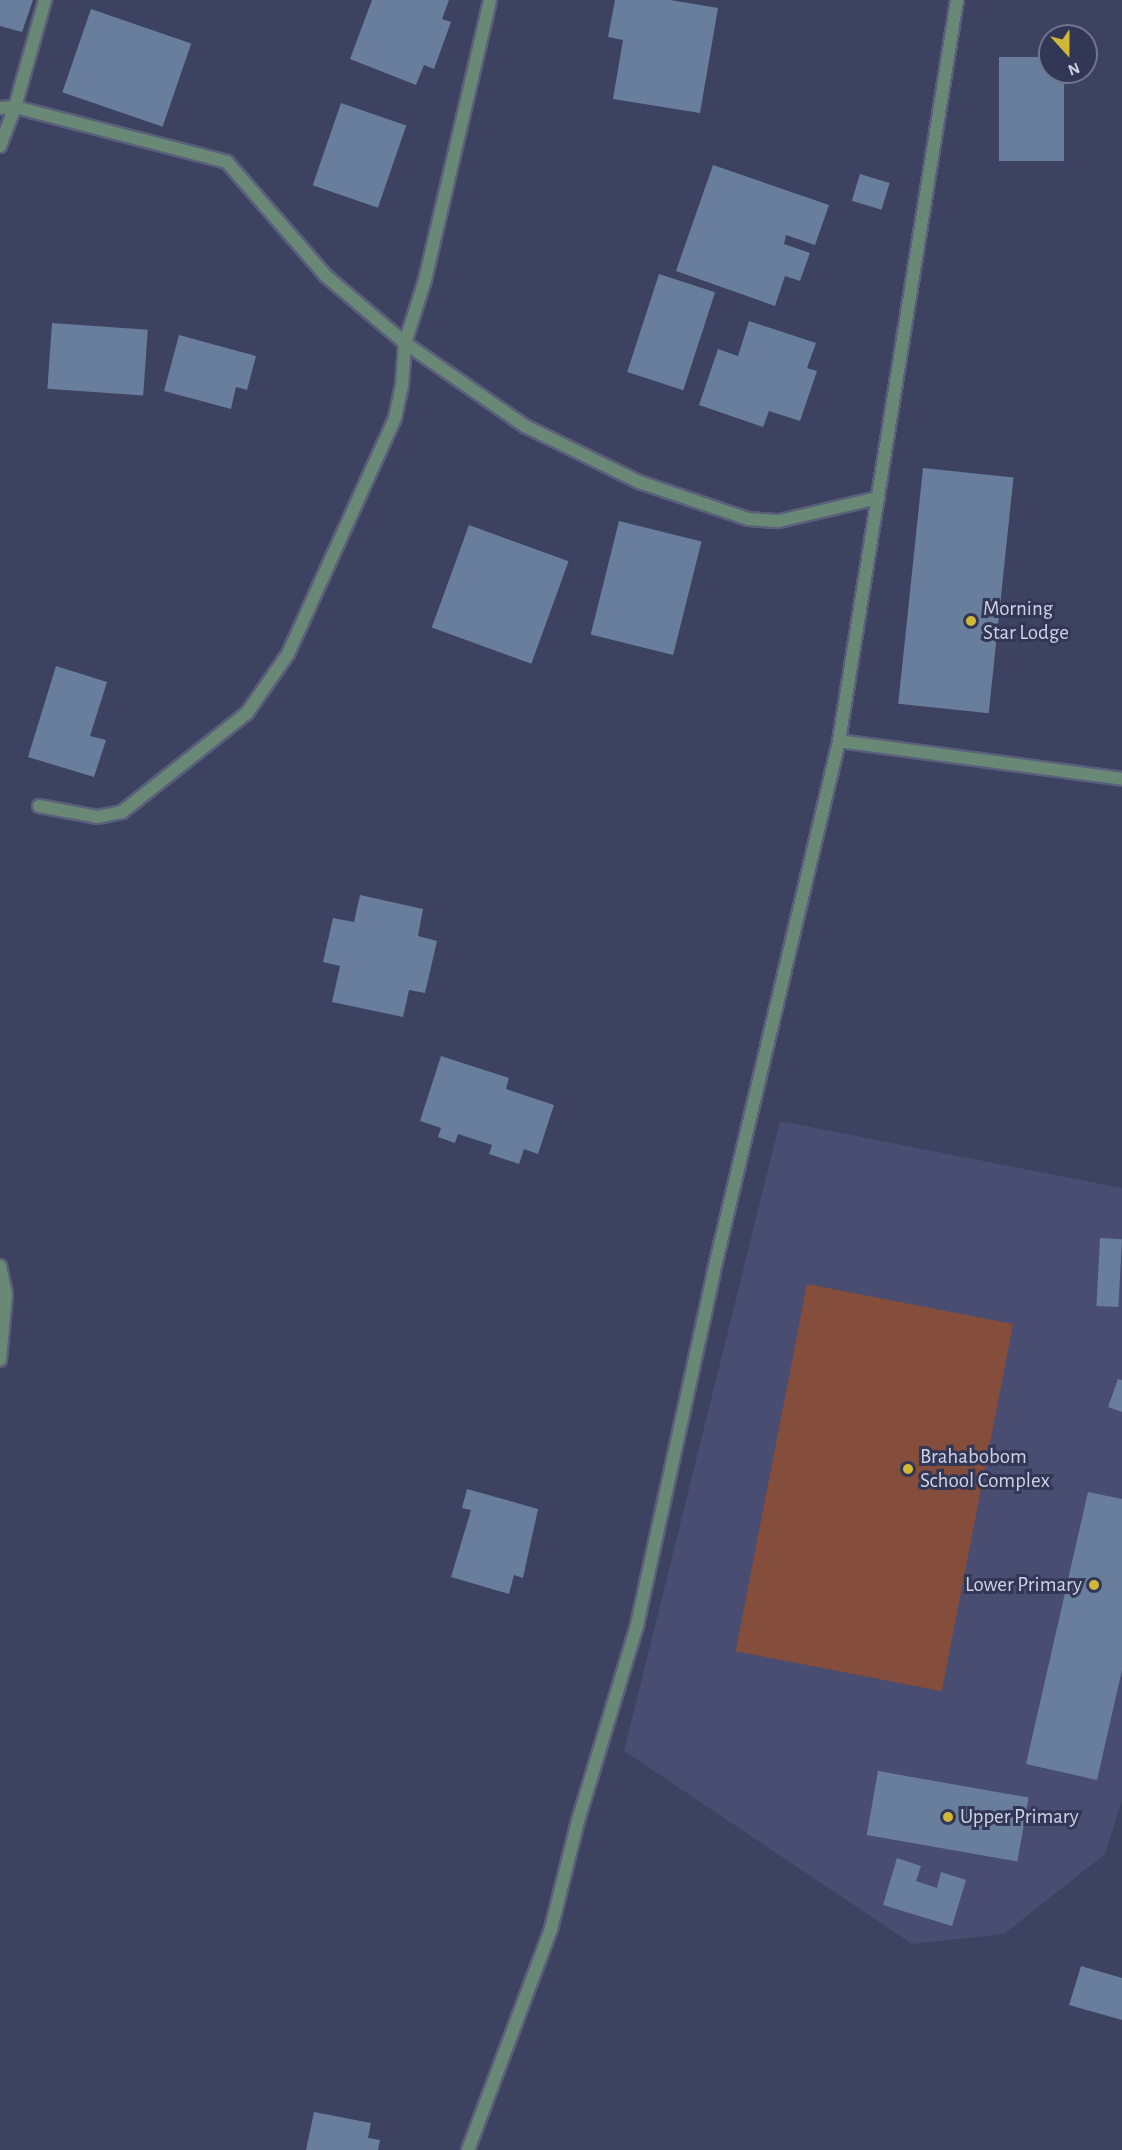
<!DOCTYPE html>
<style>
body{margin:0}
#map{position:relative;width:1122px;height:2150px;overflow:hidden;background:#3d4261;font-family:"Alegreya Sans",sans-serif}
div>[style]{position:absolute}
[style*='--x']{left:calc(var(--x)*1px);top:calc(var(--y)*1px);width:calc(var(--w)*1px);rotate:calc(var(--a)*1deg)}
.built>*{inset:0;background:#484d71}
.green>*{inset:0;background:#844d3c;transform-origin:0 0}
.building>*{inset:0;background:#687e9c;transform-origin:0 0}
.roads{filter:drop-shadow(2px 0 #5a5f7b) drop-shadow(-2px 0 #5a5f7b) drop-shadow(0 2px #5a5f7b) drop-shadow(0 -2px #5a5f7b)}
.minor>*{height:12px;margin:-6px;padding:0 6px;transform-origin:6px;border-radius:6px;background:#698976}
.dots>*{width:16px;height:16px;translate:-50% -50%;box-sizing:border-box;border:3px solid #333756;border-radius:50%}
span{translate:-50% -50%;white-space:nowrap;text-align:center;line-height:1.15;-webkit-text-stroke:6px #333756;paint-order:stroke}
.poi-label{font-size:21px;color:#ced2e5}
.left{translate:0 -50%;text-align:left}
.right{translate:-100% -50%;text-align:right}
.north{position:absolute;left:1038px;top:24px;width:60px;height:60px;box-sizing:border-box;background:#333756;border:2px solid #71758f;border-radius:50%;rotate:159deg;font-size:16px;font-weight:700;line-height:24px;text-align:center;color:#ced2e5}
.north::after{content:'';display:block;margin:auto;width:21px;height:27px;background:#d1b736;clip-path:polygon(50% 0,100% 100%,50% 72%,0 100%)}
</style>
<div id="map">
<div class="built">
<i style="clip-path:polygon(780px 1121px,1122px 1188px,1122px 1800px,1105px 1854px,1004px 1934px,912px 1944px,624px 1751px)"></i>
</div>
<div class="green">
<i style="left:807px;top:1284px;width:210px;height:374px;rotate:11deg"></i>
</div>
<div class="building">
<i style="clip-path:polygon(0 0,33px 0,22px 32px,0 26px)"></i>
<i style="clip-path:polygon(372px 0,449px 0,442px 19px,451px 22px,434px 69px,424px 65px,416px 85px,350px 59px)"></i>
<i style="clip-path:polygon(615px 0,670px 0,718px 8px,700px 113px,613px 99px,623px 40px,608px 37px)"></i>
<i style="left:91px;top:9px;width:106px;height:88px;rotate:19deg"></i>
<i style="clip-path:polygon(999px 57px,1050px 57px,1050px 72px,1064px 72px,1064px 161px,999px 161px)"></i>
<i style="left:341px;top:103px;width:69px;height:87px;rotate:19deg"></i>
<i style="clip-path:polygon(713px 165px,829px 205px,815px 245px,786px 235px,784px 244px,810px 253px,800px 281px,785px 276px,775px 306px,676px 271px)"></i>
<i style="left:860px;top:174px;width:31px;height:28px;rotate:17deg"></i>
<i style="left:659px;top:274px;width:59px;height:103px;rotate:18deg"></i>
<i style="clip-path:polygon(749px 321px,816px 343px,807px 368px,817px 371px,800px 421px,769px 411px,763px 427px,699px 405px,718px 349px,738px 356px)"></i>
<i style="left:52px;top:323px;width:96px;height:66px;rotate:4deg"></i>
<i style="clip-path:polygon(179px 335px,256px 356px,247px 390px,236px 387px,231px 409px,164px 391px)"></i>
<i style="left:923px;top:468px;width:91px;height:237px;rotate:6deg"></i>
<i style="left:619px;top:521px;width:85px;height:117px;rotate:14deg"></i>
<i style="left:469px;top:525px;width:106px;height:109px;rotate:20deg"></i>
<i style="clip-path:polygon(56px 666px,107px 682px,90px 736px,106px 740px,94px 777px,28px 757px)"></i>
<i style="clip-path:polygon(360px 895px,423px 909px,418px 936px,437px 941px,425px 993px,409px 990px,403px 1017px,332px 1002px,340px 966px,323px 962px,333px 918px,354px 922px)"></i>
<i style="clip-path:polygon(441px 1056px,509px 1078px,506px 1089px,554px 1105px,538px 1154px,524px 1149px,519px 1164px,489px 1154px,492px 1145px,458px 1134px,455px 1143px,438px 1137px,441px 1128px,420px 1121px)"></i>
<i style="left:1100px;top:1238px;width:22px;height:68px;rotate:3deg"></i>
<i style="clip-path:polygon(1118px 1379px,1122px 1380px,1122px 1412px,1108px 1407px)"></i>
<i style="clip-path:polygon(467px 1489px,538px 1509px,523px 1578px,514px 1575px,509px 1594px,451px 1577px,471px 1510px,462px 1508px)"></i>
<i style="clip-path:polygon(1088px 1492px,1122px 1499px,1122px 1670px,1097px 1780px,1026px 1764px)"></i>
<i style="left:878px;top:1771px;width:153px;height:65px;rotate:10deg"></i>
<i style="clip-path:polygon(897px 1858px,921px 1866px,916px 1881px,937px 1888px,941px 1872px,966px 1880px,952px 1926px,883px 1905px)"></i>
<i style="clip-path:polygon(1081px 1966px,1122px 1978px,1122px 2020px,1069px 2005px)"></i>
<i style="clip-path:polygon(314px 2112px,371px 2123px,368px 2138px,380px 2140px,378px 2150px,306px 2150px)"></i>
</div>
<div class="roads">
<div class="minor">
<i style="--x:0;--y:108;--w:15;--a:-4"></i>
<i style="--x:15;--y:107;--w:219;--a:14.5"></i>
<i style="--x:227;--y:162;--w:151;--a:49"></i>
<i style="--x:326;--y:276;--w:104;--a:40.3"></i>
<i style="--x:405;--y:343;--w:146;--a:34.7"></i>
<i style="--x:525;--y:426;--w:127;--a:26.2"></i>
<i style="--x:639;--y:482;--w:115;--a:18.7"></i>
<i style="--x:748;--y:519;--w:31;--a:4"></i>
<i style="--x:779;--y:521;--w:102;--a:-13.1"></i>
<i style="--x:0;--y:146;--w:42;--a:-69"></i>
<i style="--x:15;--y:107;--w:111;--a:-74.3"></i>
<i style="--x:839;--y:741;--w:286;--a:7.6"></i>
<i style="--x:39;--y:806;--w:59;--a:10.7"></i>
<i style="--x:97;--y:817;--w:25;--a:-11"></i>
<i style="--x:122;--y:812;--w:159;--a:-38.4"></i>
<i style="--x:247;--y:713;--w:72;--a:-55.2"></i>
<i style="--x:288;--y:654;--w:259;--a:-65.6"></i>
<i style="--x:395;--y:418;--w:33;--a:-78"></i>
<i style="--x:402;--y:386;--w:43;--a:-86"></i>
<i style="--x:405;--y:343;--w:66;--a:-72.4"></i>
<i style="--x:425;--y:280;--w:287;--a:-76.9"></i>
<i style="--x:0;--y:1266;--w:29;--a:78"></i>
<i style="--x:6;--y:1294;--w:66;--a:95.2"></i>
<i style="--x:468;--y:2150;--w:236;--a:-69.4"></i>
<i style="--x:551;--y:1929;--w:111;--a:-76"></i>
<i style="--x:578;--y:1821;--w:205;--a:-73.2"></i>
<i style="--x:637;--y:1625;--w:358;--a:-77.7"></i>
<i style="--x:713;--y:1275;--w:549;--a:-76.72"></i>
<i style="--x:839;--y:741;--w:750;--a:-80.95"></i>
</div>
</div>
<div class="dots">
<i style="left:971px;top:621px;background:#d1b736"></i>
<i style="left:908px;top:1469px;background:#d1b736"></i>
<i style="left:1094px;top:1585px;background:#d1b736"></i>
<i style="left:948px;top:1817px;background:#d1b736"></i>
</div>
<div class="poi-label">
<span class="left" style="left:983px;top:621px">Morning<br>Star Lodge</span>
<span class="left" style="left:920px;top:1469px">Brahabobom<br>School Complex</span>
<span class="right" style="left:1082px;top:1585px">Lower Primary</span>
<span class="left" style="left:960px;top:1817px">Upper Primary</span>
</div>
<div class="north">N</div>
</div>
